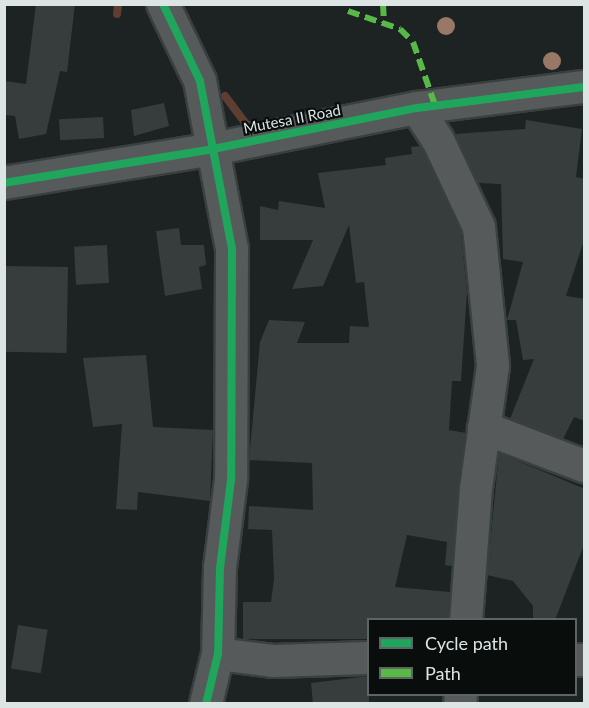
<!DOCTYPE html>
<style>
body{margin:0}
#map{position:relative;width:589px;height:708px;overflow:hidden;background:#1d2323;font-family:Lato,sans-serif}
div>[style]{position:absolute}
[style*='--x']{left:calc(var(--x)*1px);top:calc(var(--y)*1px);width:calc(var(--w)*1px);rotate:calc(var(--a)*1deg)}
.stream>*{height:8px;margin:-4px;padding:0 4px;transform-origin:4px;border-radius:4px;background:#5e3e30}
.building>*{inset:0;background:#373c3c;transform-origin:0 0}
.roads{filter:drop-shadow(2px 0 #3a3f3f) drop-shadow(-2px 0 #3a3f3f) drop-shadow(0 2px #3a3f3f) drop-shadow(0 -2px #3a3f3f)}
.minor>*{height:32px;margin:-16px;padding:0 16px;transform-origin:16px;border-radius:16px;background:#565a5a}
.quiet>*{height:6px;margin-top:-3px;transform-origin:0;background:repeating-linear-gradient(90deg,#58b947 0 12px,transparent 0 18px)}
.cycleway>*{height:8px;margin:-4px;padding:0 4px;transform-origin:4px;border-radius:4px;background:#20a55d}
.trees>*{width:18px;height:18px;margin:-9px;border-radius:50%;background:#997867}
span{translate:-50% -50%;white-space:nowrap;text-align:center;line-height:1.15;-webkit-text-stroke:4.5px #090e0d;paint-order:stroke}
.street-label{font-size:15px;color:#dde5e4}
.frame{position:absolute;inset:0;border:6px solid #dde5e4;pointer-events:none}
.legend{position:absolute;left:367px;top:618px;width:210px;height:78px;box-sizing:border-box;background:#090e0d;border:2px solid #5e6463;margin:0;padding:8px 10px;list-style:none;font-size:18px;color:#dde5e4}
.legend li{display:flex;align-items:center;gap:12px;height:30px}
.legend b{width:30px;border:2px solid #5e6463}
</style>
<div id="map">
<div class="stream">
<i style="--x:117;--y:14;--w:10;--a:-84"></i>
<i style="--x:225;--y:96;--w:36;--a:53"></i>
<i style="--x:247;--y:125;--w:15;--a:0"></i>
</div>
<div class="building">
<i style="clip-path:polygon(36px 4px,75px 4px,67px 72px,60px 71px,46px 134px,19px 139px,15px 116px,4px 115px,4px 81px,26px 84px)"></i>
<i style="clip-path:polygon(164px 103px,169px 126px,134px 136px,131px 110px)"></i>
<i style="left:103px;top:117px;width:21px;height:44px;rotate:87deg"></i>
<i style="clip-path:polygon(526px 120px,582px 129px,576px 177px,585px 179px,585px 237px,566px 296px,585px 299px,585px 421px,574px 417px,563px 439px,510px 419px,534px 359px,523px 360px,516px 320px,507px 320px,523px 262px,503px 259px,501px 184px,478px 183px,455px 134px,525px 129px)"></i>
<i style="clip-path:polygon(421px 146px,461px 232px,467px 292px,461px 381px,452px 381px,449px 430px,466px 433px,452px 566px,445px 565px,447px 542px,407px 535px,395px 587px,450px 592px,448px 620px,368px 620px,368px 639px,243px 639px,243px 602px,271px 602px,274px 579px,272px 530px,248px 529px,249px 506px,313px 510px,312px 463px,249px 460px,260px 342px,269px 320px,305px 322px,297px 343px,349px 343px,350px 326px,369px 327px,364px 282px,356px 283px,349px 225px,323px 286px,292px 289px,313px 240px,260px 240px,260px 206px,278px 210px,279px 201px,325px 208px,318px 173px,386px 165px,385px 158px,412px 154px,411px 147px)"></i>
<i style="clip-path:polygon(179px 228px,181px 245px,204px 245px,206px 265px,199px 267px,202px 289px,165px 296px,156px 231px)"></i>
<i style="left:107px;top:245px;width:38px;height:33px;rotate:87deg"></i>
<i style="left:68px;top:267px;width:86px;height:64px;rotate:91deg"></i>
<i style="clip-path:polygon(146px 355px,153px 427px,213px 430px,210px 501px,138px 492px,137px 510px,116px 509px,122px 424px,93px 427px,83px 358px)"></i>
<i style="clip-path:polygon(499px 453px,585px 489px,585px 542px,555px 620px,533px 620px,533px 606px,513px 581px,487px 575px)"></i>
<i style="left:18px;top:625px;width:30px;height:44px;rotate:9deg"></i>
<i style="clip-path:polygon(369px 676px,369px 704px,313px 704px,311px 683px)"></i>
</div>
<div class="roads">
<div class="minor">
<i style="--x:163;--y:4;--w:85;--a:64.3"></i>
<i style="--x:200;--y:81;--w:171;--a:79.2"></i>
<i style="--x:232;--y:249;--w:231;--a:90.2"></i>
<i style="--x:231;--y:480;--w:89;--a:97.1"></i>
<i style="--x:220;--y:568;--w:86;--a:91.3"></i>
<i style="--x:218;--y:654;--w:51;--a:103.5"></i>
<i style="--x:417;--y:108;--w:38;--a:57"></i>
<i style="--x:438;--y:140;--w:96;--a:64.8"></i>
<i style="--x:479;--y:227;--w:140;--a:84.2"></i>
<i style="--x:493;--y:366;--w:123;--a:97.9"></i>
<i style="--x:476;--y:488;--w:132;--a:94.3"></i>
<i style="--x:4;--y:183;--w:212;--a:-9.2"></i>
<i style="--x:213;--y:149;--w:208;--a:-11.4"></i>
<i style="--x:417;--y:108;--w:168;--a:-7.2"></i>
<i style="--x:484;--y:428;--w:107;--a:20.8"></i>
<i style="--x:218;--y:654;--w:55;--a:7.3"></i>
<i style="--x:273;--y:661;--w:95;--a:-1.8"></i>
<i style="--x:576;--y:660;--w:8;--a:0"></i>
<i style="--x:460;--y:704;--w:10;--a:-84"></i>
</div>
</div>
<div class="quiet">
<i style="--x:383;--y:4;--w:19;--a:87"></i>
<i style="--x:348;--y:11;--w:55;--a:19.1"></i>
<i style="--x:400;--y:29;--w:18;--a:45"></i>
<i style="--x:413;--y:42;--w:67;--a:70.8"></i>
</div>
<div class="cycleway">
<i style="--x:163;--y:4;--w:85;--a:64.3"></i>
<i style="--x:200;--y:81;--w:171;--a:79.2"></i>
<i style="--x:232;--y:249;--w:231;--a:90.2"></i>
<i style="--x:231;--y:480;--w:89;--a:97.1"></i>
<i style="--x:220;--y:568;--w:86;--a:91.3"></i>
<i style="--x:218;--y:654;--w:51;--a:103.5"></i>
<i style="--x:4;--y:183;--w:212;--a:-9.2"></i>
<i style="--x:213;--y:149;--w:208;--a:-11.4"></i>
<i style="--x:417;--y:108;--w:168;--a:-7.2"></i>
</div>
<div class="trees">
<i style="left:446px;top:26px"></i>
<i style="left:552px;top:61px"></i>
</div>
<div class="street-label">
<span style="left:292px;top:119px;rotate:-11deg">Mutesa II Road</span>
</div>
<div class="frame"></div>
<ul class="legend">
<li><b style="height:8px;background:#20a55d"></b>Cycle path</li>
<li><b style="height:8px;background:#58b947"></b>Path</li>
</ul>
</div>
